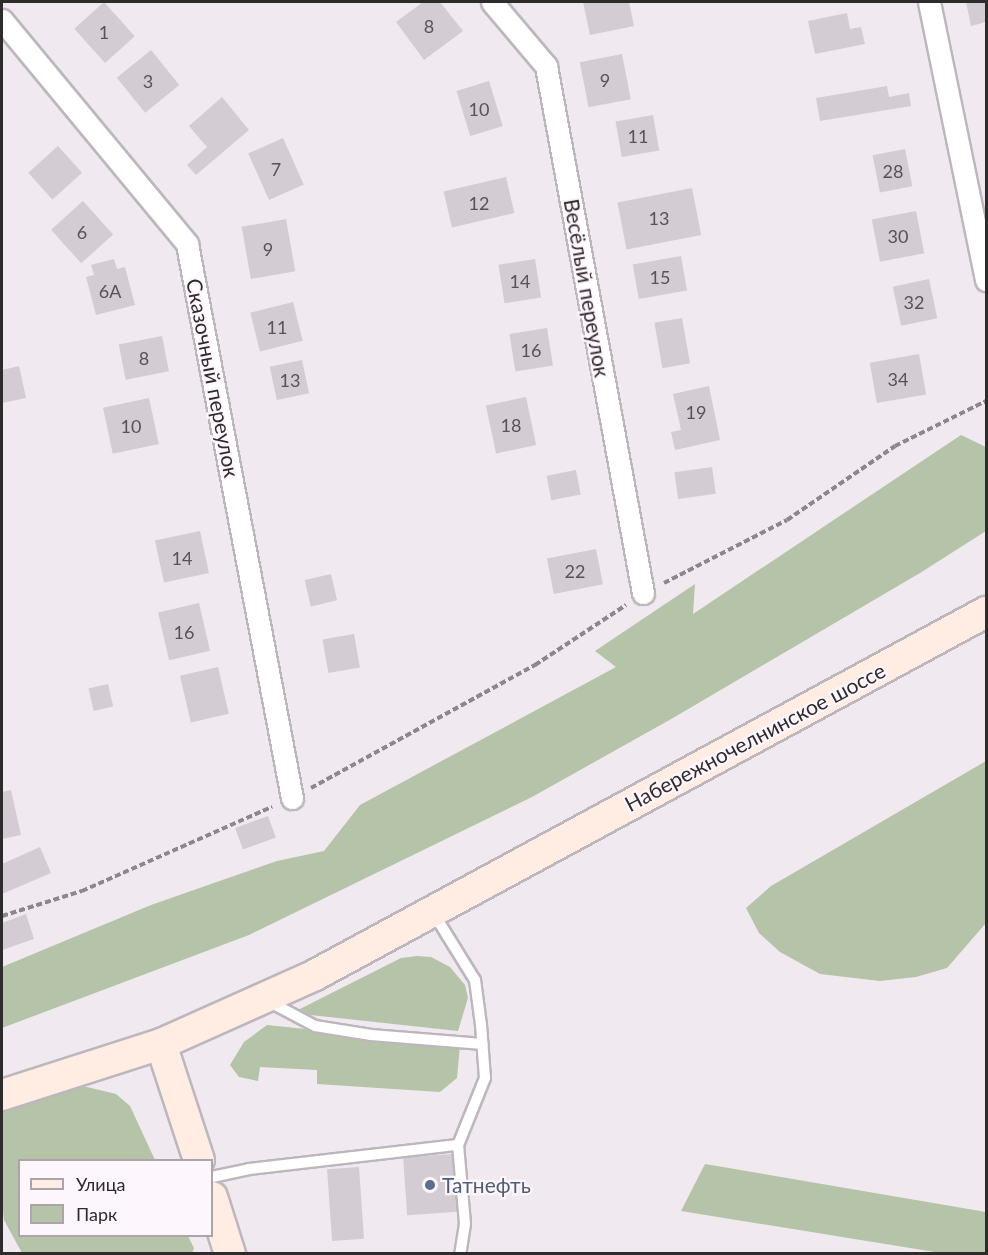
<!DOCTYPE html>
<meta charset="utf-8">
<style>
body{margin:0}
#map{position:relative;width:988px;height:1255px;overflow:hidden;background:#f0e9ef;font-family:Lato,sans-serif}
div>[style]{position:absolute}
[style*='--x']{left:calc(var(--x)*1px);top:calc(var(--y)*1px);width:calc(var(--w)*1px);rotate:calc(var(--a)*1deg)}
.green>*{inset:0;background:#b5c4a8}
.building>*{inset:0;background:#d3ccd3;transform-origin:0 0}
.path>*{height:4px;margin-top:-2px;transform-origin:0;background:repeating-linear-gradient(90deg,#8c878b 0 6px,transparent 0 9px)}
.roads{filter:drop-shadow(2px 0 #bdb7bd) drop-shadow(-2px 0 #bdb7bd) drop-shadow(0 2px #bdb7bd) drop-shadow(0 -2px #bdb7bd)}
.service>*{height:10px;margin:-5px;padding:0 5px;transform-origin:5px;border-radius:5px;background:#fff}
.minor>*{height:21px;margin:-10.5px;padding:0 10.5px;transform-origin:10.5px;border-radius:10.5px;background:#fff}
.secondary>*{height:30px;margin:-15px;padding:0 15px;transform-origin:15px;border-radius:15px;background:#ffece2}
.dots>*{width:16px;height:16px;translate:-50% -50%;box-sizing:border-box;border:3px solid #fef6fd;border-radius:50%}
span{translate:-50% -50%;white-space:nowrap;text-align:center;line-height:1.15;-webkit-text-stroke:4.5px #fef6fd;paint-order:stroke}
.number-label{font-size:18px;color:#575356}
.number-label span{-webkit-text-stroke-width:0}
.street-label{font-size:21px;color:#2e2b2d}
.service-label{font-size:21px;color:#4e5e75}
.left{translate:0 -50%;text-align:left}
.frame{position:absolute;inset:0;border:3px solid #2e2b2d;pointer-events:none}
.legend{position:absolute;left:18px;top:1159px;width:195px;height:78px;box-sizing:border-box;background:#fef6fd;border:2px solid #aba5aa;margin:0;padding:8px 10px;list-style:none;font-size:18px;color:#2e2b2d}
.legend li{display:flex;align-items:center;gap:12px;height:30px}
.legend b{width:30px;border:2px solid #aba5aa}
</style>
<div id="map">
<div class="green">
<i style="clip-path:polygon(961px 435px,986px 447px,986px 531px,920px 573px,673px 718px,532px 797px,249px 935px,2px 1028px,2px 967px,151px 905px,277px 861px,324px 851px,360px 805px,616px 667px,595px 651px,695px 584px,693px 614px)"></i>
<i style="clip-path:polygon(986px 761px,986px 923px,947px 968px,916px 977px,880px 981px,820px 974px,780px 952px,759px 933px,746px 908px,771px 886px)"></i>
<i style="clip-path:polygon(417px 956px,431px 957px,450px 967px,465px 985px,468px 998px,458px 1031px,292px 1013px,401px 958px)"></i>
<i style="clip-path:polygon(267px 1025px,460px 1045px,457px 1078px,440px 1092px,317px 1084px,317px 1070px,260px 1067px,258px 1081px,239px 1077px,230px 1065px,244px 1042px)"></i>
<i style="clip-path:polygon(83px 1086px,116px 1094px,130px 1106px,155px 1160px,20px 1160px,20px 1236px,188px 1236px,194px 1248px,192px 1253px,22px 1253px,4px 1220px,2px 1203px,2px 1109px)"></i>
<i style="clip-path:polygon(705px 1164px,986px 1212px,986px 1253px,941px 1253px,681px 1211px)"></i>
</div>
<div class="building">
<i style="left:104px;top:2px;width:46px;height:40px;rotate:48deg"></i>
<i style="clip-path:polygon(423px 2px,440px 2px,463px 31px,424px 60px,396px 22px)"></i>
<i style="clip-path:polygon(583px 2px,629px 2px,634px 26px,590px 35px)"></i>
<i style="clip-path:polygon(966px 2px,986px 2px,986px 22px,971px 26px)"></i>
<i style="clip-path:polygon(847px 13px,850px 29px,861px 27px,865px 44px,815px 54px,808px 21px)"></i>
<i style="left:151px;top:50px;width:45px;height:44px;rotate:51deg"></i>
<i style="left:622px;top:54px;width:46px;height:43px;rotate:79deg"></i>
<i style="left:489px;top:81px;width:47px;height:34px;rotate:73deg"></i>
<i style="clip-path:polygon(887px 86px,889px 97px,909px 93px,911px 106px,820px 121px,816px 98px)"></i>
<i style="clip-path:polygon(222px 97px,249px 130px,196px 175px,187px 165px,207px 147px,189px 126px)"></i>
<i style="left:653px;top:115px;width:36px;height:38px;rotate:80deg"></i>
<i style="left:283px;top:138px;width:51px;height:38px;rotate:66deg"></i>
<i style="left:58px;top:146px;width:36px;height:40px;rotate:48deg"></i>
<i style="left:905px;top:149px;width:38px;height:33px;rotate:79deg"></i>
<i style="left:506px;top:177px;width:37px;height:64px;rotate:77deg"></i>
<i style="left:692px;top:188px;width:48px;height:76px;rotate:79deg"></i>
<i style="left:83px;top:201px;width:45px;height:43px;rotate:48deg"></i>
<i style="left:916px;top:211px;width:43px;height:45px;rotate:79deg"></i>
<i style="left:286px;top:219px;width:53px;height:45px;rotate:80deg"></i>
<i style="left:681px;top:256px;width:35px;height:49px;rotate:80deg"></i>
<i style="clip-path:polygon(114px 259px,117px 269px,125px 267px,135px 305px,96px 315px,86px 277px,94px 275px,91px 265px)"></i>
<i style="left:535px;top:259px;width:39px;height:37px;rotate:81deg"></i>
<i style="left:929px;top:279px;width:40px;height:37px;rotate:78deg"></i>
<i style="left:293px;top:302px;width:40px;height:44px;rotate:76deg"></i>
<i style="left:682px;top:318px;width:46px;height:28px;rotate:80deg"></i>
<i style="left:547px;top:328px;width:38px;height:38px;rotate:81deg"></i>
<i style="left:162px;top:336px;width:36px;height:44px;rotate:79deg"></i>
<i style="left:919px;top:354px;width:41px;height:50px;rotate:80deg"></i>
<i style="left:302px;top:360px;width:34px;height:33px;rotate:78deg"></i>
<i style="clip-path:polygon(19px 366px,26px 398px,2px 403px,2px 370px)"></i>
<i style="clip-path:polygon(709px 386px,720px 440px,675px 450px,671px 432px,681px 430px,673px 394px)"></i>
<i style="left:526px;top:397px;width:49px;height:41px;rotate:78deg"></i>
<i style="left:149px;top:398px;width:47px;height:47px;rotate:78deg"></i>
<i style="left:712px;top:467px;width:27px;height:38px;rotate:82deg"></i>
<i style="left:576px;top:470px;width:25px;height:30px;rotate:79deg"></i>
<i style="left:200px;top:531px;width:43px;height:46px;rotate:78deg"></i>
<i style="left:596px;top:549px;width:36px;height:50px;rotate:79deg"></i>
<i style="left:331px;top:574px;width:27px;height:27px;rotate:77deg"></i>
<i style="left:199px;top:603px;width:49px;height:42px;rotate:77deg"></i>
<i style="left:354px;top:634px;width:34px;height:32px;rotate:80deg"></i>
<i style="left:218px;top:667px;width:48px;height:39px;rotate:77deg"></i>
<i style="left:108px;top:684px;width:23px;height:20px;rotate:77deg"></i>
<i style="clip-path:polygon(11px 790px,21px 835px,2px 839px,2px 792px)"></i>
<i style="left:268px;top:816px;width:23px;height:35px;rotate:70deg"></i>
<i style="clip-path:polygon(40px 847px,51px 873px,2px 894px,2px 864px)"></i>
<i style="clip-path:polygon(26px 914px,34px 939px,2px 950px,2px 923px)"></i>
<i style="left:453px;top:1154px;width:58px;height:50px;rotate:86deg"></i>
<i style="left:359px;top:1167px;width:72px;height:32px;rotate:86deg"></i>
</div>
<div class="path">
<i style="--x:664;--y:583;--w:138;--a:-27.1"></i>
<i style="--x:787;--y:520;--w:131;--a:-34.4"></i>
<i style="--x:895;--y:446;--w:102;--a:-26.3"></i>
<i style="--x:311;--y:788;--w:256;--a:-28.8"></i>
<i style="--x:535;--y:665;--w:109;--a:-33.4"></i>
<i style="--x:2;--y:916;--w:84;--a:-17.4"></i>
<i style="--x:82;--y:891;--w:208;--a:-23.9"></i>
</div>
<div class="roads">
<div class="service">
<i style="--x:434;--y:914;--w:78;--a:58.2"></i>
<i style="--x:475;--y:980;--w:45;--a:82.4"></i>
<i style="--x:481;--y:1025;--w:53;--a:85.7"></i>
<i style="--x:485;--y:1078;--w:72;--a:111.9"></i>
<i style="--x:268;--y:1001;--w:53;--a:28"></i>
<i style="--x:315;--y:1026;--w:57;--a:9.1"></i>
<i style="--x:371;--y:1035;--w:112;--a:4.6"></i>
<i style="--x:212;--y:1177;--w:38;--a:-12"></i>
<i style="--x:249;--y:1169;--w:210;--a:-6.6"></i>
<i style="--x:458;--y:1145;--w:79;--a:84.9"></i>
<i style="--x:465;--y:1224;--w:30;--a:99"></i>
</div>
<div class="minor">
<i style="--x:492;--y:2;--w:84;--a:49.8"></i>
<i style="--x:546;--y:66;--w:536;--a:79.57"></i>
<i style="--x:929;--y:2;--w:284;--a:78.4"></i>
<i style="--x:2;--y:20;--w:291;--a:50.4"></i>
<i style="--x:187;--y:244;--w:564;--a:79.27"></i>
</div>
<div class="secondary">
<i style="--x:161;--y:1044;--w:122;--a:71.9"></i>
<i style="--x:2;--y:1095;--w:167;--a:-17.8"></i>
<i style="--x:161;--y:1044;--w:169;--a:-24.1"></i>
<i style="--x:315;--y:975;--w:763;--a:-28.41"></i>
<i style="--x:212;--y:1197;--w:60;--a:72.5"></i>
</div>
</div>
<div class="dots">
<i style="left:430px;top:1185px;background:#5c6f8a"></i>
</div>
<div class="number-label">
<span style="left:429px;top:26px">8</span>
<span style="left:104px;top:32px">1</span>
<span style="left:605px;top:80px">9</span>
<span style="left:148px;top:81px">3</span>
<span style="left:479px;top:109px">10</span>
<span style="left:638px;top:136px">11</span>
<span style="left:276px;top:169px">7</span>
<span style="left:893px;top:171px">28</span>
<span style="left:479px;top:203px">12</span>
<span style="left:659px;top:218px">13</span>
<span style="left:82px;top:232px">6</span>
<span style="left:898px;top:236px">30</span>
<span style="left:268px;top:249px">9</span>
<span style="left:660px;top:277px">15</span>
<span style="left:520px;top:281px">14</span>
<span style="left:110px;top:291px">6А</span>
<span style="left:914px;top:302px">32</span>
<span style="left:277px;top:327px">11</span>
<span style="left:531px;top:350px">16</span>
<span style="left:144px;top:358px">8</span>
<span style="left:898px;top:379px">34</span>
<span style="left:290px;top:380px">13</span>
<span style="left:696px;top:412px">19</span>
<span style="left:511px;top:425px">18</span>
<span style="left:131px;top:426px">10</span>
<span style="left:182px;top:558px">14</span>
<span style="left:575px;top:571px">22</span>
<span style="left:184px;top:632px">16</span>
</div>
<div class="street-label">
<span style="left:587px;top:288px;rotate:80deg">Весёлый переулок</span>
<span style="left:213px;top:378px;rotate:79deg">Сказочный переулок</span>
<span style="left:755px;top:737px;rotate:-28deg">Набережночелнинское шоссе</span>
</div>
<div class="service-label">
<span class="left" style="left:442px;top:1185px">Татнефть</span>
</div>
<div class="frame"></div>
<ul class="legend">
<li><b style="height:8px;background:#ffece2"></b>Улица</li>
<li><b style="height:16px;background:#b5c4a8"></b>Парк</li>
</ul>
</div>
